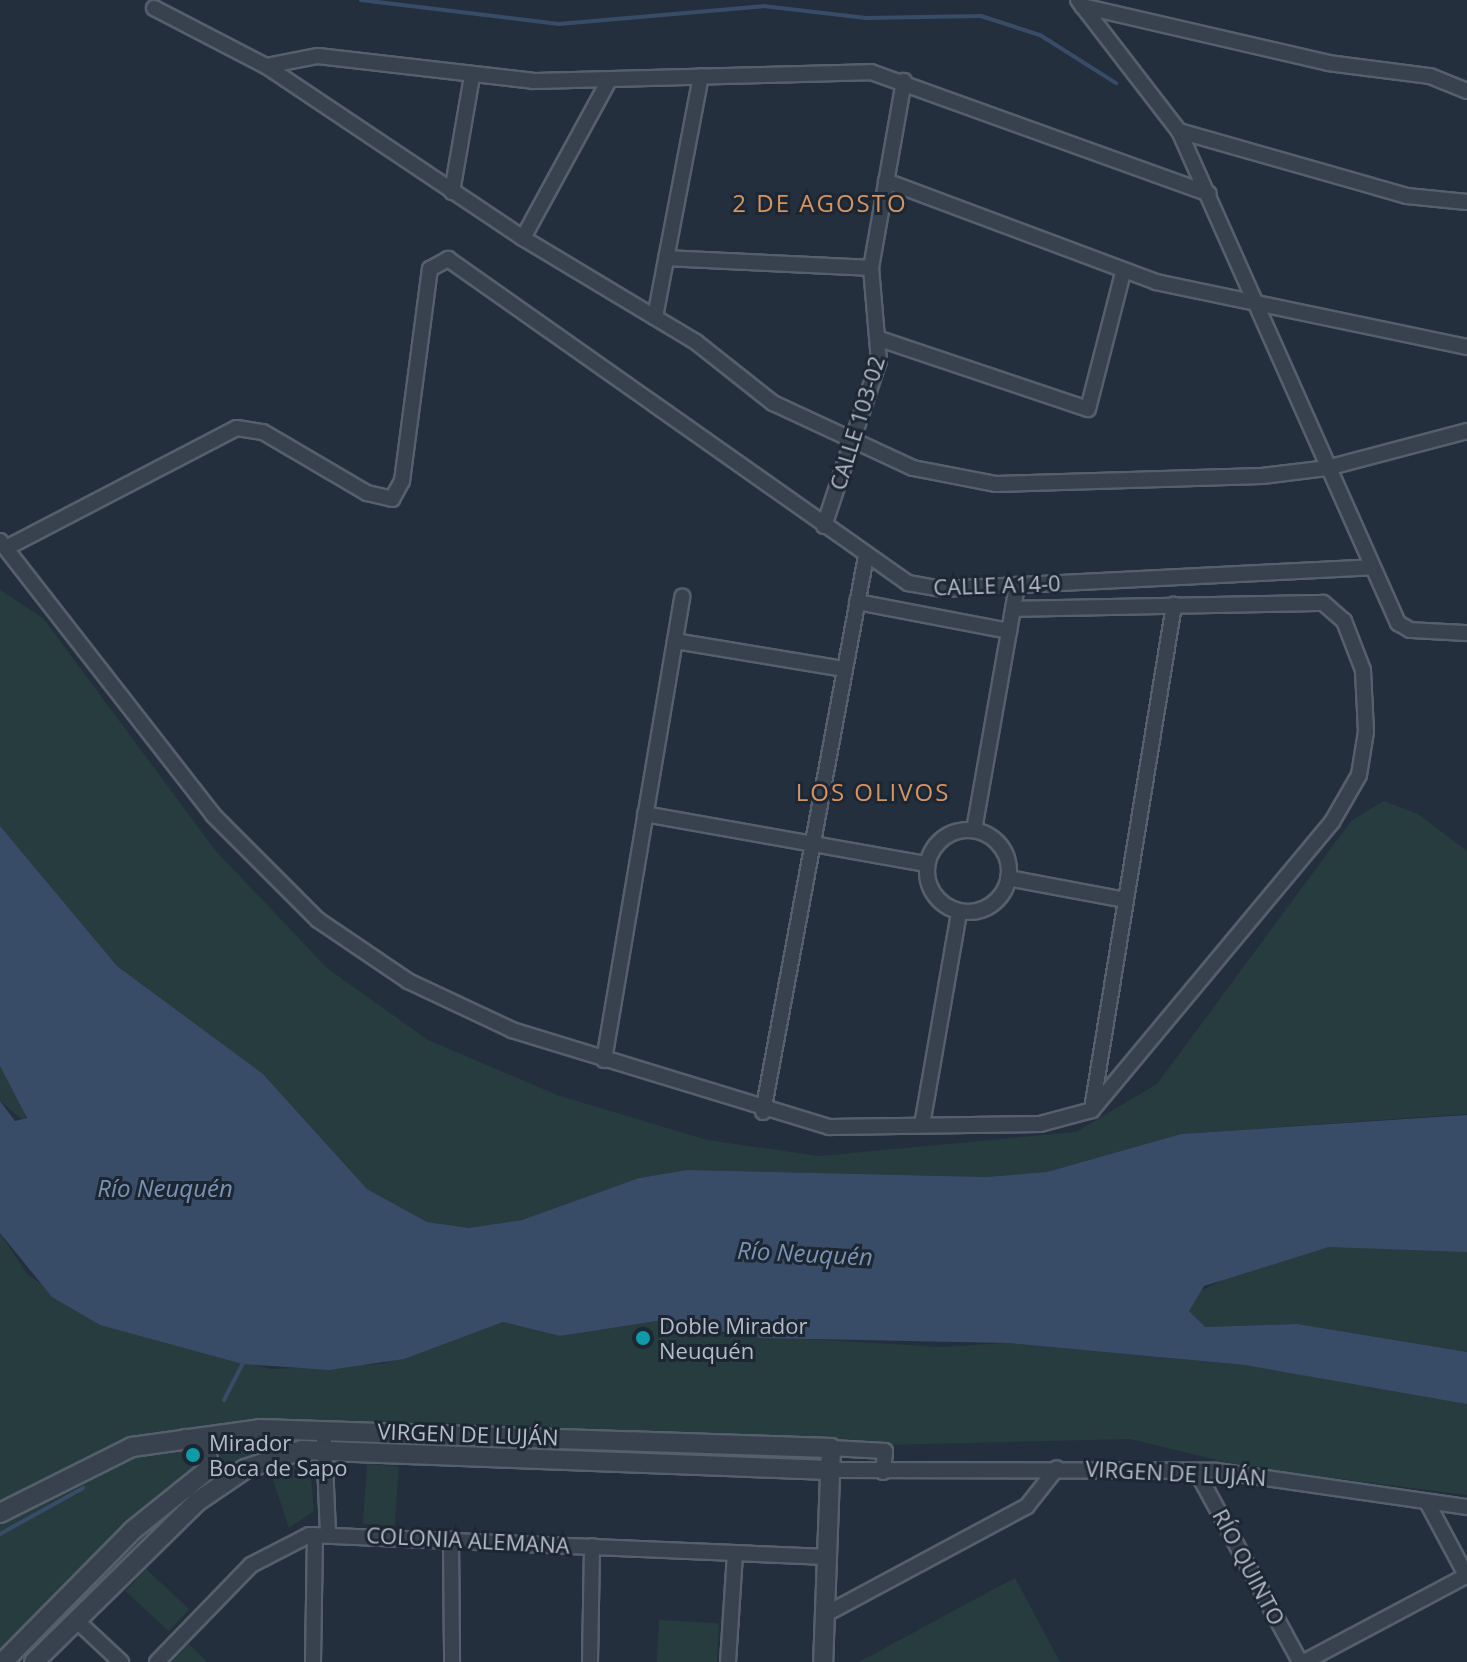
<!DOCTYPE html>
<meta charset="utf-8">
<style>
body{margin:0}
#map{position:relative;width:1467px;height:1662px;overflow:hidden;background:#242f3e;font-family:"Open Sans",sans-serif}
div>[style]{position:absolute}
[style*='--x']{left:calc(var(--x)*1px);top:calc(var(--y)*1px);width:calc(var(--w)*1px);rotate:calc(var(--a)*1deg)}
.green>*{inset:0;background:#263c3f;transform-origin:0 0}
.water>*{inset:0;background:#394c67}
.stream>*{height:4px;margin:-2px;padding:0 2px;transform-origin:2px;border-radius:2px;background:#394c67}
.roads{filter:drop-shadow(2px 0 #565f6c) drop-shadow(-2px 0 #565f6c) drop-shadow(0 2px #565f6c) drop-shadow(0 -2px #565f6c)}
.minor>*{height:14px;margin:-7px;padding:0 7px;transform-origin:7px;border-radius:7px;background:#38414e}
.minor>.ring{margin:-7px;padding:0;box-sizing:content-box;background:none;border:14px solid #38414e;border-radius:50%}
.tertiary>*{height:18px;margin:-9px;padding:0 9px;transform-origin:9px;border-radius:9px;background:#38414e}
.dots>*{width:22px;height:22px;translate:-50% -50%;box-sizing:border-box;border:4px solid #1d2633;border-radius:50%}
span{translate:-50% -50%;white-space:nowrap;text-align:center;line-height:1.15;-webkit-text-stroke:6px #1d2633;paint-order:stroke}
.street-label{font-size:22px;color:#b4bcc9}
.poi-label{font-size:22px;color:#b4bcc9}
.left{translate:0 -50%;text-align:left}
.neighbourhood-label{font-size:24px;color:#d59563;letter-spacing:2px}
.water-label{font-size:24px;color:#7c92b1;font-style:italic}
</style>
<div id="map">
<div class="green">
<i style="clip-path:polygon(0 590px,43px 618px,215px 850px,327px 968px,428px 1040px,557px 1095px,707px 1140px,819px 1156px,1076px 1132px,1157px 1084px,1352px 820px,1384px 801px,1418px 814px,1467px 851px,1467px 1114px,1181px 1134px,1047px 1172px,986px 1177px,687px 1170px,639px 1178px,522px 1220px,469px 1228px,427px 1222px,367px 1189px,263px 1074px,117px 966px,0 826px)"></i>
<i style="clip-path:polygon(0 1066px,26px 1114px,25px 1122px,0 1101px)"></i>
<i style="clip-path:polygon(0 1233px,27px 1274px,100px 1325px,271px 1369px,382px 1364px,503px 1322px,560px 1336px,657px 1321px,723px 1334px,941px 1347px,1007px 1343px,1245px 1365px,1422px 1393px,1467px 1404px,1467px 1495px,1246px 1467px,1130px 1439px,885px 1445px,286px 1421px,135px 1439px,0 1506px)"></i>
<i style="clip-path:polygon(1395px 1245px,1467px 1252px,1467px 1352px,1297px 1324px,1205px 1327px,1189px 1311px,1192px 1295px,1231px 1276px,1329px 1247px)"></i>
<i style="clip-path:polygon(259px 1436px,304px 1440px,149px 1537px,25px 1662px,7px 1662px,131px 1538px,210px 1475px,210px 1444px)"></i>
<i style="clip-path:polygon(340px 1440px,813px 1456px,813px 1458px,812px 1461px)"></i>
<i style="clip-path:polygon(196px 1445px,205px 1464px,0 1658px,0 1519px,121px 1457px)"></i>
<i style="clip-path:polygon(302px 1462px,310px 1468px,314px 1511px,289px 1528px,270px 1471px)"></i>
<i style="left:367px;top:1464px;width:32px;height:60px;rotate:4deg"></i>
<i style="left:146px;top:1569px;width:59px;height:30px;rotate:43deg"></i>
<i style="clip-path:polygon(1015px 1578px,1060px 1662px,859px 1662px,981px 1596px)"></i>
<i style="left:659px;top:1620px;width:60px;height:42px;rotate:3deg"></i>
<i style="clip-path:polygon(189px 1644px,207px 1662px,171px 1662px)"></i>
</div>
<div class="water">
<i style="clip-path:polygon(0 826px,117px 966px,263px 1074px,367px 1189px,427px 1222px,469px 1228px,522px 1220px,639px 1178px,687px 1170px,986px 1177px,1047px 1172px,1181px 1134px,1467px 1115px,1467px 1252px,1329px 1247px,1204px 1286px,1189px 1311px,1205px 1327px,1297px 1324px,1467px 1352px,1467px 1404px,1245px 1365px,1007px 1343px,761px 1338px,657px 1321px,560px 1336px,503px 1322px,404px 1359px,329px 1370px,243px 1364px,100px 1325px,52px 1297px,0 1233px,0 1101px,15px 1121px,27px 1118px,0 1066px)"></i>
</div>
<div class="stream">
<i style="--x:361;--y:0;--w:199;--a:6.9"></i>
<i style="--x:559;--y:24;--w:205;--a:-5"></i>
<i style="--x:763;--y:6;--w:104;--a:6.6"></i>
<i style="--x:866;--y:18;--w:115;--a:-1"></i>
<i style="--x:981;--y:16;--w:62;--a:17.9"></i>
<i style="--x:1040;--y:35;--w:90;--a:32.3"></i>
<i style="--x:224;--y:1400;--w:44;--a:-62.9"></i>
<i style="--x:0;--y:1534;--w:95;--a:-29"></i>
</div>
<div class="roads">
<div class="minor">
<i style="--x:1078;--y:0;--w:165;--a:52.4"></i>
<i style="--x:1179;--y:131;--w:539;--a:66.01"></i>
<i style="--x:1398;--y:623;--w:14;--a:30"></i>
<i style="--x:1410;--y:630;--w:57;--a:3"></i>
<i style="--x:1082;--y:6;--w:253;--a:13"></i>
<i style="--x:1328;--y:63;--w:103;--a:7.3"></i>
<i style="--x:1430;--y:76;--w:40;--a:22"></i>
<i style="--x:154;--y:8;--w:126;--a:27.4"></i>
<i style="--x:266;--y:66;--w:309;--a:33.8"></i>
<i style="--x:523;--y:238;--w:202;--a:31"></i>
<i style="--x:696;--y:342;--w:98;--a:38.4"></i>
<i style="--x:773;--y:403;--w:154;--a:24.9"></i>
<i style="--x:913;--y:468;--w:85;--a:10.9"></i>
<i style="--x:996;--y:484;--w:266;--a:-1.7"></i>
<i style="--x:1262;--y:476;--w:65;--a:-7"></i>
<i style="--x:1327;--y:468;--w:145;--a:-14.8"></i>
<i style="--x:266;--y:66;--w:53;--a:-10.9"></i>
<i style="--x:318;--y:56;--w:216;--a:6.6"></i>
<i style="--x:533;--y:81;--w:338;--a:-1.5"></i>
<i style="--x:871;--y:72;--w:359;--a:19.8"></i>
<i style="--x:1179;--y:131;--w:237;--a:15.9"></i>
<i style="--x:1407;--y:196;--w:60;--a:5.7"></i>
<i style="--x:886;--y:181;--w:288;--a:20.5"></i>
<i style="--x:1156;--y:282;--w:318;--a:11.8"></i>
<i style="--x:452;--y:192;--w:118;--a:-80.2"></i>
<i style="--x:523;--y:238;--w:180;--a:-61.4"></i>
<i style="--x:666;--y:258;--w:205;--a:2.8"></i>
<i style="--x:655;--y:317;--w:245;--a:-79.2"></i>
<i style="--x:880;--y:339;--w:219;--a:18.6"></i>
<i style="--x:1088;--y:409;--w:140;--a:-75.6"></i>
<i style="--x:824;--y:526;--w:174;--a:-71.6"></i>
<i style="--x:879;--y:361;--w:93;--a:-94.9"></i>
<i style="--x:871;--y:268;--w:190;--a:-80"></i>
<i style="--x:0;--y:541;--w:347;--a:52.1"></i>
<i style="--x:213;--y:815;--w:148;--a:45"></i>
<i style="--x:318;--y:920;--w:109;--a:34.1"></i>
<i style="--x:408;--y:981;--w:115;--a:25.2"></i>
<i style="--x:512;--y:1030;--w:332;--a:17"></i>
<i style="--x:829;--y:1127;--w:211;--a:-0.8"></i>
<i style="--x:1040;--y:1124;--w:54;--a:-15.1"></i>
<i style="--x:1092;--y:1110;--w:375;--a:-50.2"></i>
<i style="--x:1332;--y:822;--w:54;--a:-60.1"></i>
<i style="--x:1359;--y:775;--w:44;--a:-80.8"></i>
<i style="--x:1366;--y:732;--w:62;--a:-92.8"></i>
<i style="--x:1363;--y:670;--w:53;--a:-111.2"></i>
<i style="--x:1344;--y:621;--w:28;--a:-139"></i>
<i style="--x:1323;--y:603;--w:310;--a:178.9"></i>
<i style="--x:6;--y:548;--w:260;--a:-27.5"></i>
<i style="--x:237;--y:428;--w:26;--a:9"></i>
<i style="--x:263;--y:432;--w:121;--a:30.4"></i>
<i style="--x:367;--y:493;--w:26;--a:13"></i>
<i style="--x:392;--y:499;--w:21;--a:-61"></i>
<i style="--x:402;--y:481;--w:214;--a:-82.5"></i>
<i style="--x:430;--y:269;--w:21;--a:-29"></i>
<i style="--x:448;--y:259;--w:563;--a:35.16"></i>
<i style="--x:908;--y:583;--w:35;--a:10"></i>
<i style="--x:942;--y:589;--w:431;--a:-2.9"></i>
<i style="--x:857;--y:602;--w:155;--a:10.8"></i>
<i style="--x:675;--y:641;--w:171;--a:9.4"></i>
<i style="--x:645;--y:814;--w:286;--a:10.1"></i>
<i class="ring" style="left:927px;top:830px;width:68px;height:68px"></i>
<i style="--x:974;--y:830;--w:249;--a:-80"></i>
<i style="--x:1008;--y:878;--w:120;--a:10.6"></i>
<i style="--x:604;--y:1060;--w:470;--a:-80.4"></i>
<i style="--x:1092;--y:1109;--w:511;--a:-80.76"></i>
<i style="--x:763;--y:1112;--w:565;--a:-79.5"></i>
<i style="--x:922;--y:1125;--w:216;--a:-80.1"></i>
<i style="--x:324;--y:1441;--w:92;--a:87.5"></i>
<i style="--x:831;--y:1448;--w:54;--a:3.2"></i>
<i style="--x:885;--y:1451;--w:21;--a:95"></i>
<i style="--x:830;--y:1470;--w:387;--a:0.1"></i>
<i style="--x:1217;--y:1471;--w:253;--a:8.2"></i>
<i style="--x:1197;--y:1472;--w:216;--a:61.5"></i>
<i style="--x:1427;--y:1502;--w:85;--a:61.9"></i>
<i style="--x:451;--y:1539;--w:123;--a:89.5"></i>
<i style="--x:824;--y:1615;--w:230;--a:-28.2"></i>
<i style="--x:1027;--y:1506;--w:48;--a:-51.7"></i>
<i style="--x:76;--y:1620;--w:62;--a:43"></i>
<i style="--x:157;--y:1662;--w:135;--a:-45.9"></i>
<i style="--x:251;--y:1565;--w:65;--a:-27.3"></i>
<i style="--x:309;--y:1535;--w:518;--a:2.43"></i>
<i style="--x:313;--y:1662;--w:127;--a:-89.1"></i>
<i style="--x:590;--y:1662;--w:116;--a:-89"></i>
<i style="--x:728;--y:1662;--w:109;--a:-86.3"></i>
<i style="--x:1304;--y:1662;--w:183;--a:-28"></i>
</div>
<div class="tertiary">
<i style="--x:0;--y:1513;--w:148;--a:-26.6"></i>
<i style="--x:132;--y:1447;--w:129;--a:-8"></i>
<i style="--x:260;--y:1429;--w:571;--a:1.91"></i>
<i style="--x:831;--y:1448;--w:214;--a:92.1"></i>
<i style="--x:3;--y:1662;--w:185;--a:-45.4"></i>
<i style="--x:133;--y:1530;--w:97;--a:-38.8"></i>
<i style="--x:209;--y:1469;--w:22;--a:-98"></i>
<i style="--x:206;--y:1447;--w:22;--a:-158"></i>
<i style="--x:34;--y:1662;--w:230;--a:-44.5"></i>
<i style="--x:198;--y:1501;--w:57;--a:-34.2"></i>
<i style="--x:245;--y:1469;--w:60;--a:-18.4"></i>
<i style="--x:302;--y:1450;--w:528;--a:2.17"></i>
</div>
</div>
<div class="dots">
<i style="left:643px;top:1338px;background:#0f9aa8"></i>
<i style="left:193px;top:1455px;background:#0f9aa8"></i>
</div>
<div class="street-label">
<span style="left:857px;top:423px;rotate:-73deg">CALLE 103-02</span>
<span style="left:997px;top:585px;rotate:-2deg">CALLE A14-0</span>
<span style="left:468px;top:1434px;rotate:2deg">VIRGEN DE LUJÁN</span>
<span style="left:1176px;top:1473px;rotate:3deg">VIRGEN DE LUJÁN</span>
<span style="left:468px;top:1540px;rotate:3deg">COLONIA ALEMANA</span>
<span style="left:1249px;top:1567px;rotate:62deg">RÍO QUINTO</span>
</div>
<div class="poi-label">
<span class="left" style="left:659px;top:1338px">Doble Mirador<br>Neuquén</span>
<span class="left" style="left:209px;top:1455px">Mirador<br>Boca de Sapo</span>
</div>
<div class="neighbourhood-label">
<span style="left:820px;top:203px">2 DE AGOSTO</span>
<span style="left:873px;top:792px">LOS OLIVOS</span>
</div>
<div class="water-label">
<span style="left:165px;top:1188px">Río Neuquén</span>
<span style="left:805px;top:1253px;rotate:3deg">Río Neuquén</span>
</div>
</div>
